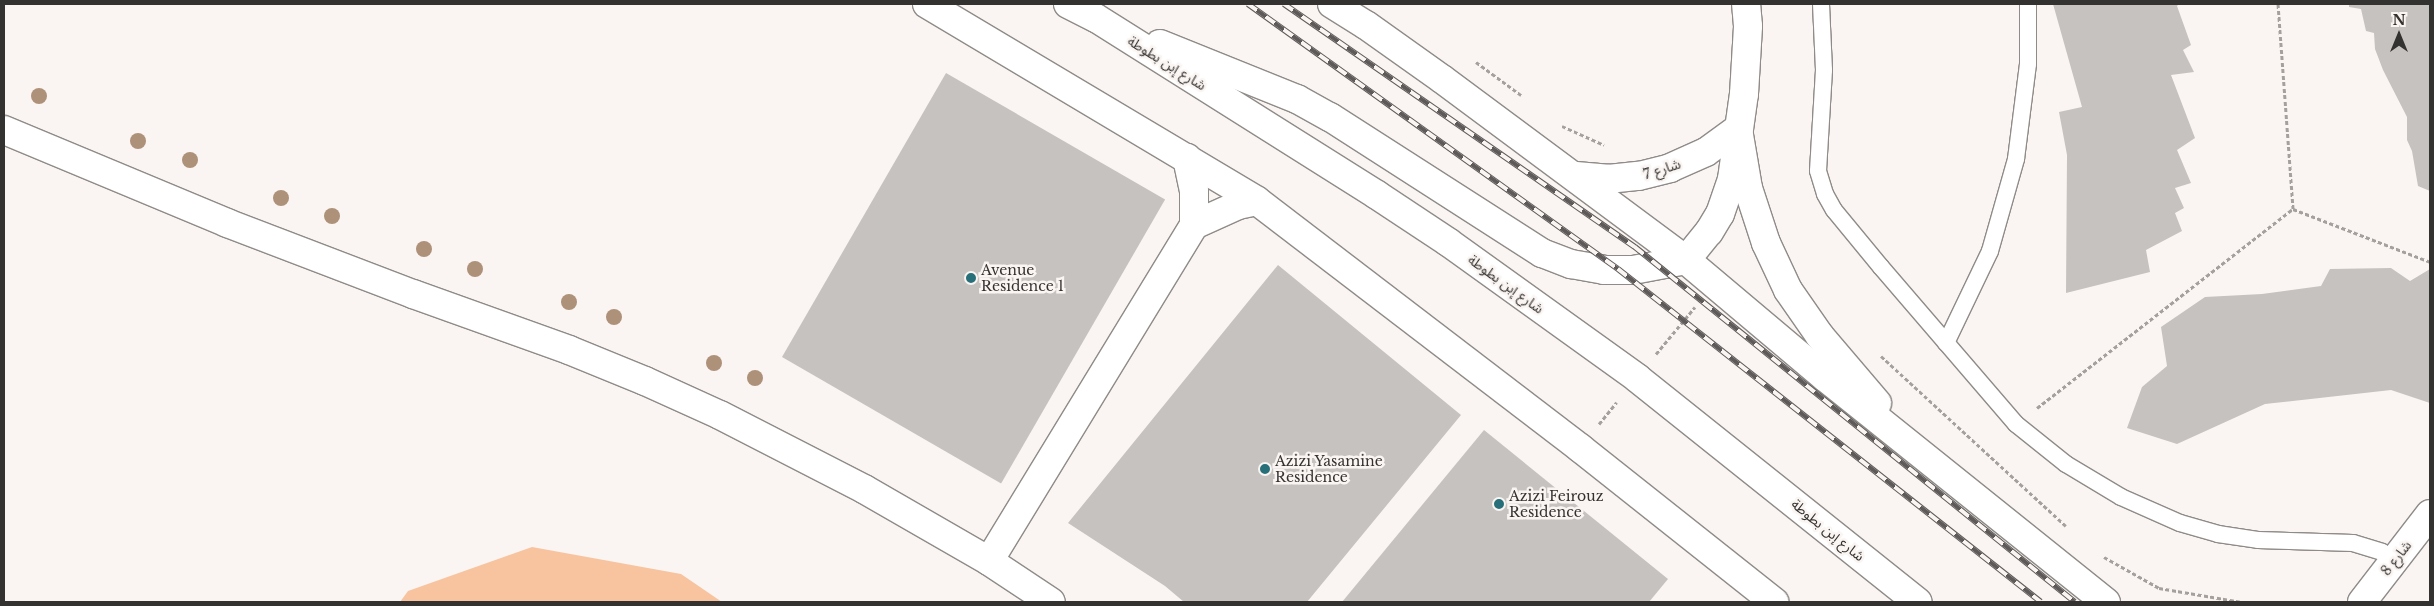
<!DOCTYPE html>
<meta charset="utf-8">
<style>
body{margin:0}
#map{position:relative;width:2434px;height:606px;overflow:hidden;background:#faf5f2;font-family:"Libre Baskerville","Noto Sans Arabic",serif}
div>[style]{position:absolute}
[style*='--x']{left:calc(var(--x)*1px);top:calc(var(--y)*1px);width:calc(var(--w)*1px);rotate:calc(var(--a)*1deg)}
.green>*{inset:0;background:#f8c49f}
.building>*{inset:0;background:#c6c2bf;transform-origin:0 0}
.path>*{height:3px;margin-top:-1.5px;transform-origin:0;background:repeating-linear-gradient(90deg,#a3a09e 0 4px,transparent 0 6.5px)}
.roads{filter:drop-shadow(1px 0 #8f8b88) drop-shadow(-1px 0 #8f8b88) drop-shadow(0 1px #8f8b88) drop-shadow(0 -1px #8f8b88)}
.lane>*{height:16px;margin:-8px;padding:0 8px;transform-origin:8px;border-radius:8px;background:#fff}
.street>*{height:28px;margin:-14px;padding:0 14px;transform-origin:14px;border-radius:14px;background:#fff}
.secondary>*{height:28px;margin:-14px;padding:0 14px;transform-origin:14px;border-radius:14px;background:#fff}
.rail>*{height:5.5px;margin-top:-2.75px;transform-origin:0;background:repeating-linear-gradient(90deg,#faf5f2 0 11px,#5d5a59 0 22px);box-sizing:border-box;border-block:1px solid #5d5a59}
.trees>*{width:16px;height:16px;margin:-8px;border-radius:50%;background:#ae9179}
.dots>*{width:14px;height:14px;translate:-50% -50%;box-sizing:border-box;border:2px solid #faf5f2;border-radius:50%}
span{translate:-50% -50%;white-space:nowrap;text-align:center;line-height:1.15;-webkit-text-stroke:5px #faf5f2;paint-order:stroke}
.street-label{font-size:14px;color:#343231}
.poi-label{font-size:14px;color:#343231}
.left{translate:0 -50%;text-align:left}
.frame{position:absolute;inset:0;border:5px solid #343231;pointer-events:none}
.north{position:absolute;left:2374px;top:10px;width:50px;height:50px;-webkit-text-stroke:4px #faf5f2;paint-order:stroke;rotate:0deg;font-size:14px;font-weight:700;line-height:20px;text-align:center;color:#343231}
.north::after{content:'';display:block;margin:auto;width:18px;height:22px;background:#343231;clip-path:polygon(50% 0,100% 100%,50% 72%,0 100%)}
</style>
<div id="map">
<div class="green">
<i style="clip-path:polygon(532px 547px,681px 574px,722px 602px,400px 602px,408px 591px)"></i>
</div>
<div class="building">
<i style="clip-path:polygon(2053px 4px,2179px 4px,2177px 6px,2191px 45px,2183px 50px,2194px 72px,2171px 75px,2195px 138px,2177px 150px,2191px 183px,2175px 188px,2184px 208px,2175px 213px,2182px 231px,2146px 250px,2150px 272px,2066px 293px,2067px 155px,2059px 112px,2082px 107px)"></i>
<i style="clip-path:polygon(2349px 4px,2430px 4px,2430px 191px,2418px 186px,2412px 151px,2407px 140px,2407px 117px,2383px 70px,2375px 49px,2374px 33px,2366px 31px,2361px 9px,2349px 7px)"></i>
<i style="left:946px;top:73px;width:253px;height:328px;rotate:30deg"></i>
<i style="clip-path:polygon(1278px 265px,1461px 415px,1307px 602px,1184px 602px,1165px 586px,1068px 523px)"></i>
<i style="clip-path:polygon(2391px 268px,2410px 281px,2430px 269px,2430px 403px,2391px 390px,2265px 404px,2177px 444px,2127px 428px,2142px 387px,2167px 366px,2161px 327px,2205px 297px,2262px 294px,2321px 286px,2330px 269px)"></i>
<i style="clip-path:polygon(1484px 430px,1668px 579px,1649px 602px,1342px 602px)"></i>
</div>
<div class="path">
<i style="--x:2278;--y:4;--w:206;--a:85.8"></i>
<i style="--x:1476;--y:62;--w:56;--a:36.3"></i>
<i style="--x:1562;--y:126;--w:46;--a:24.3"></i>
<i style="--x:1656;--y:354;--w:61;--a:-50.3"></i>
<i style="--x:1881;--y:356;--w:251;--a:42.6"></i>
<i style="--x:2037;--y:408;--w:324;--a:-37.9"></i>
<i style="--x:2293;--y:209;--w:147;--a:21.1"></i>
<i style="--x:1599;--y:424;--w:28;--a:-51"></i>
<i style="--x:2104;--y:557;--w:63;--a:29.4"></i>
<i style="--x:2159;--y:588;--w:84;--a:9.6"></i>
</div>
<div class="roads">
<div class="lane">
<i style="--x:1821;--y:4;--w:66;--a:87.4"></i>
<i style="--x:1824;--y:70;--w:101;--a:93.4"></i>
<i style="--x:1818;--y:171;--w:24;--a:73"></i>
<i style="--x:1825;--y:194;--w:18;--a:61"></i>
<i style="--x:1834;--y:210;--w:74;--a:50.5"></i>
<i style="--x:1881;--y:267;--w:207;--a:49.3"></i>
<i style="--x:2016;--y:424;--w:64;--a:38.7"></i>
<i style="--x:2066;--y:464;--w:64;--a:31"></i>
<i style="--x:2121;--y:497;--w:64;--a:23.8"></i>
<i style="--x:2180;--y:523;--w:40;--a:16"></i>
<i style="--x:2218;--y:534;--w:40;--a:8.5"></i>
<i style="--x:2258;--y:540;--w:95;--a:1.8"></i>
<i style="--x:2353;--y:543;--w:30;--a:17"></i>
<i style="--x:2382;--y:552;--w:14;--a:34"></i>
<i style="--x:1946;--y:343;--w:102;--a:-64.4"></i>
<i style="--x:1990;--y:251;--w:96;--a:-74.2"></i>
<i style="--x:2016;--y:159;--w:96;--a:-82.8"></i>
<i style="--x:2028;--y:64;--w:60;--a:-90"></i>
</div>
<div class="street">
<i style="--x:927;--y:4;--w:384;--a:30.8"></i>
<i style="--x:1257;--y:201;--w:407;--a:37.4"></i>
<i style="--x:1580;--y:448;--w:248;--a:38.4"></i>
<i style="--x:4;--y:130;--w:242;--a:22.6"></i>
<i style="--x:227;--y:223;--w:199;--a:20.9"></i>
<i style="--x:413;--y:294;--w:166;--a:19.7"></i>
<i style="--x:569;--y:350;--w:82;--a:22.2"></i>
<i style="--x:645;--y:381;--w:82;--a:24.4"></i>
<i style="--x:720;--y:415;--w:162;--a:27.2"></i>
<i style="--x:864;--y:489;--w:144;--a:29.9"></i>
<i style="--x:989;--y:561;--w:74;--a:33.5"></i>
<i style="--x:1576;--y:176;--w:32;--a:5"></i>
<i style="--x:1608;--y:179;--w:31;--a:-6"></i>
<i style="--x:1639;--y:176;--w:32;--a:-14"></i>
<i style="--x:1670;--y:168;--w:39;--a:-24"></i>
<i style="--x:1706;--y:152;--w:39;--a:-36"></i>
<i style="--x:1194;--y:225;--w:48;--a:-24.4"></i>
<i style="--x:1238;--y:205;--w:19;--a:-12"></i>
<i style="--x:1686;--y:260;--w:36;--a:-51"></i>
<i style="--x:1709;--y:232;--w:21;--a:-59"></i>
<i style="--x:1720;--y:214;--w:37;--a:-71"></i>
<i style="--x:1732;--y:179;--w:86;--a:-82"></i>
<i style="--x:1744;--y:94;--w:68;--a:-86.6"></i>
<i style="--x:1748;--y:26;--w:22;--a:-95"></i>
<i style="--x:989;--y:561;--w:394;--a:-58.6"></i>
<i style="--x:1194;--y:225;--w:34;--a:-90"></i>
<i style="--x:1194;--y:191;--w:34;--a:-102"></i>
<i style="--x:2362;--y:602;--w:111;--a:-52.3"></i>
</div>
<div class="secondary">
<i style="--x:1068;--y:4;--w:31;--a:27"></i>
<i style="--x:1096;--y:18;--w:332;--a:32.2"></i>
<i style="--x:1377;--y:195;--w:85;--a:33.5"></i>
<i style="--x:1448;--y:242;--w:233;--a:35.7"></i>
<i style="--x:1637;--y:378;--w:359;--a:38.6"></i>
<i style="--x:1332;--y:4;--w:40;--a:32"></i>
<i style="--x:1366;--y:25;--w:93;--a:35.4"></i>
<i style="--x:1442;--y:79;--w:304;--a:36.6"></i>
<i style="--x:1686;--y:260;--w:182;--a:40.1"></i>
<i style="--x:1825;--y:377;--w:360;--a:38.7"></i>
<i style="--x:1160;--y:44;--w:148;--a:21.9"></i>
<i style="--x:1297;--y:99;--w:38;--a:29"></i>
<i style="--x:1330;--y:117;--w:252;--a:32.7"></i>
<i style="--x:1542;--y:253;--w:31;--a:21"></i>
<i style="--x:1571;--y:264;--w:34;--a:10"></i>
<i style="--x:1604;--y:270;--w:29;--a:0"></i>
<i style="--x:1633;--y:270;--w:54;--a:-10.7"></i>
<i style="--x:1738;--y:129;--w:60;--a:80.4"></i>
<i style="--x:1748;--y:188;--w:58;--a:71.9"></i>
<i style="--x:1766;--y:243;--w:52;--a:64.9"></i>
<i style="--x:1788;--y:290;--w:56;--a:55.2"></i>
<i style="--x:1820;--y:336;--w:88;--a:49.6"></i>
</div>
</div>
<div class="rail">
<i style="--x:1248;--y:4;--w:455;--a:35.6"></i>
<i style="--x:1618;--y:269;--w:538;--a:38.21"></i>
<i style="--x:1284;--y:4;--w:427;--a:34.7"></i>
<i style="--x:1635;--y:247;--w:565;--a:38.9"></i>
</div>
<div class="trees">
<i style="left:39px;top:96px"></i>
<i style="left:138px;top:141px"></i>
<i style="left:190px;top:160px"></i>
<i style="left:281px;top:198px"></i>
<i style="left:332px;top:216px"></i>
<i style="left:424px;top:249px"></i>
<i style="left:475px;top:269px"></i>
<i style="left:569px;top:302px"></i>
<i style="left:614px;top:317px"></i>
<i style="left:714px;top:363px"></i>
<i style="left:755px;top:378px"></i>
</div>
<div class="dots">
<i style="left:971px;top:278px;background:#27707a"></i>
<i style="left:1265px;top:469px;background:#27707a"></i>
<i style="left:1499px;top:504px;background:#27707a"></i>
</div>
<div class="street-label">
<span style="left:1167px;top:63px;rotate:32deg">شارع إبن بطوطة</span>
<span style="left:1662px;top:169px;rotate:-18deg">شارع 7</span>
<span style="left:1506px;top:284px;rotate:36deg">شارع إبن بطوطة</span>
<span style="left:1828px;top:530px;rotate:39deg">شارع إبن بطوطة</span>
<span style="left:2396px;top:558px;rotate:-52deg">شارع 8</span>
</div>
<div class="poi-label">
<span class="left" style="left:981px;top:278px">Avenue<br>Residence 1</span>
<span class="left" style="left:1275px;top:469px">Azizi Yasamine<br>Residence</span>
<span class="left" style="left:1509px;top:504px">Azizi Feirouz<br>Residence</span>
</div>
<div class="frame"></div>
<div class="north">N</div>
</div>
